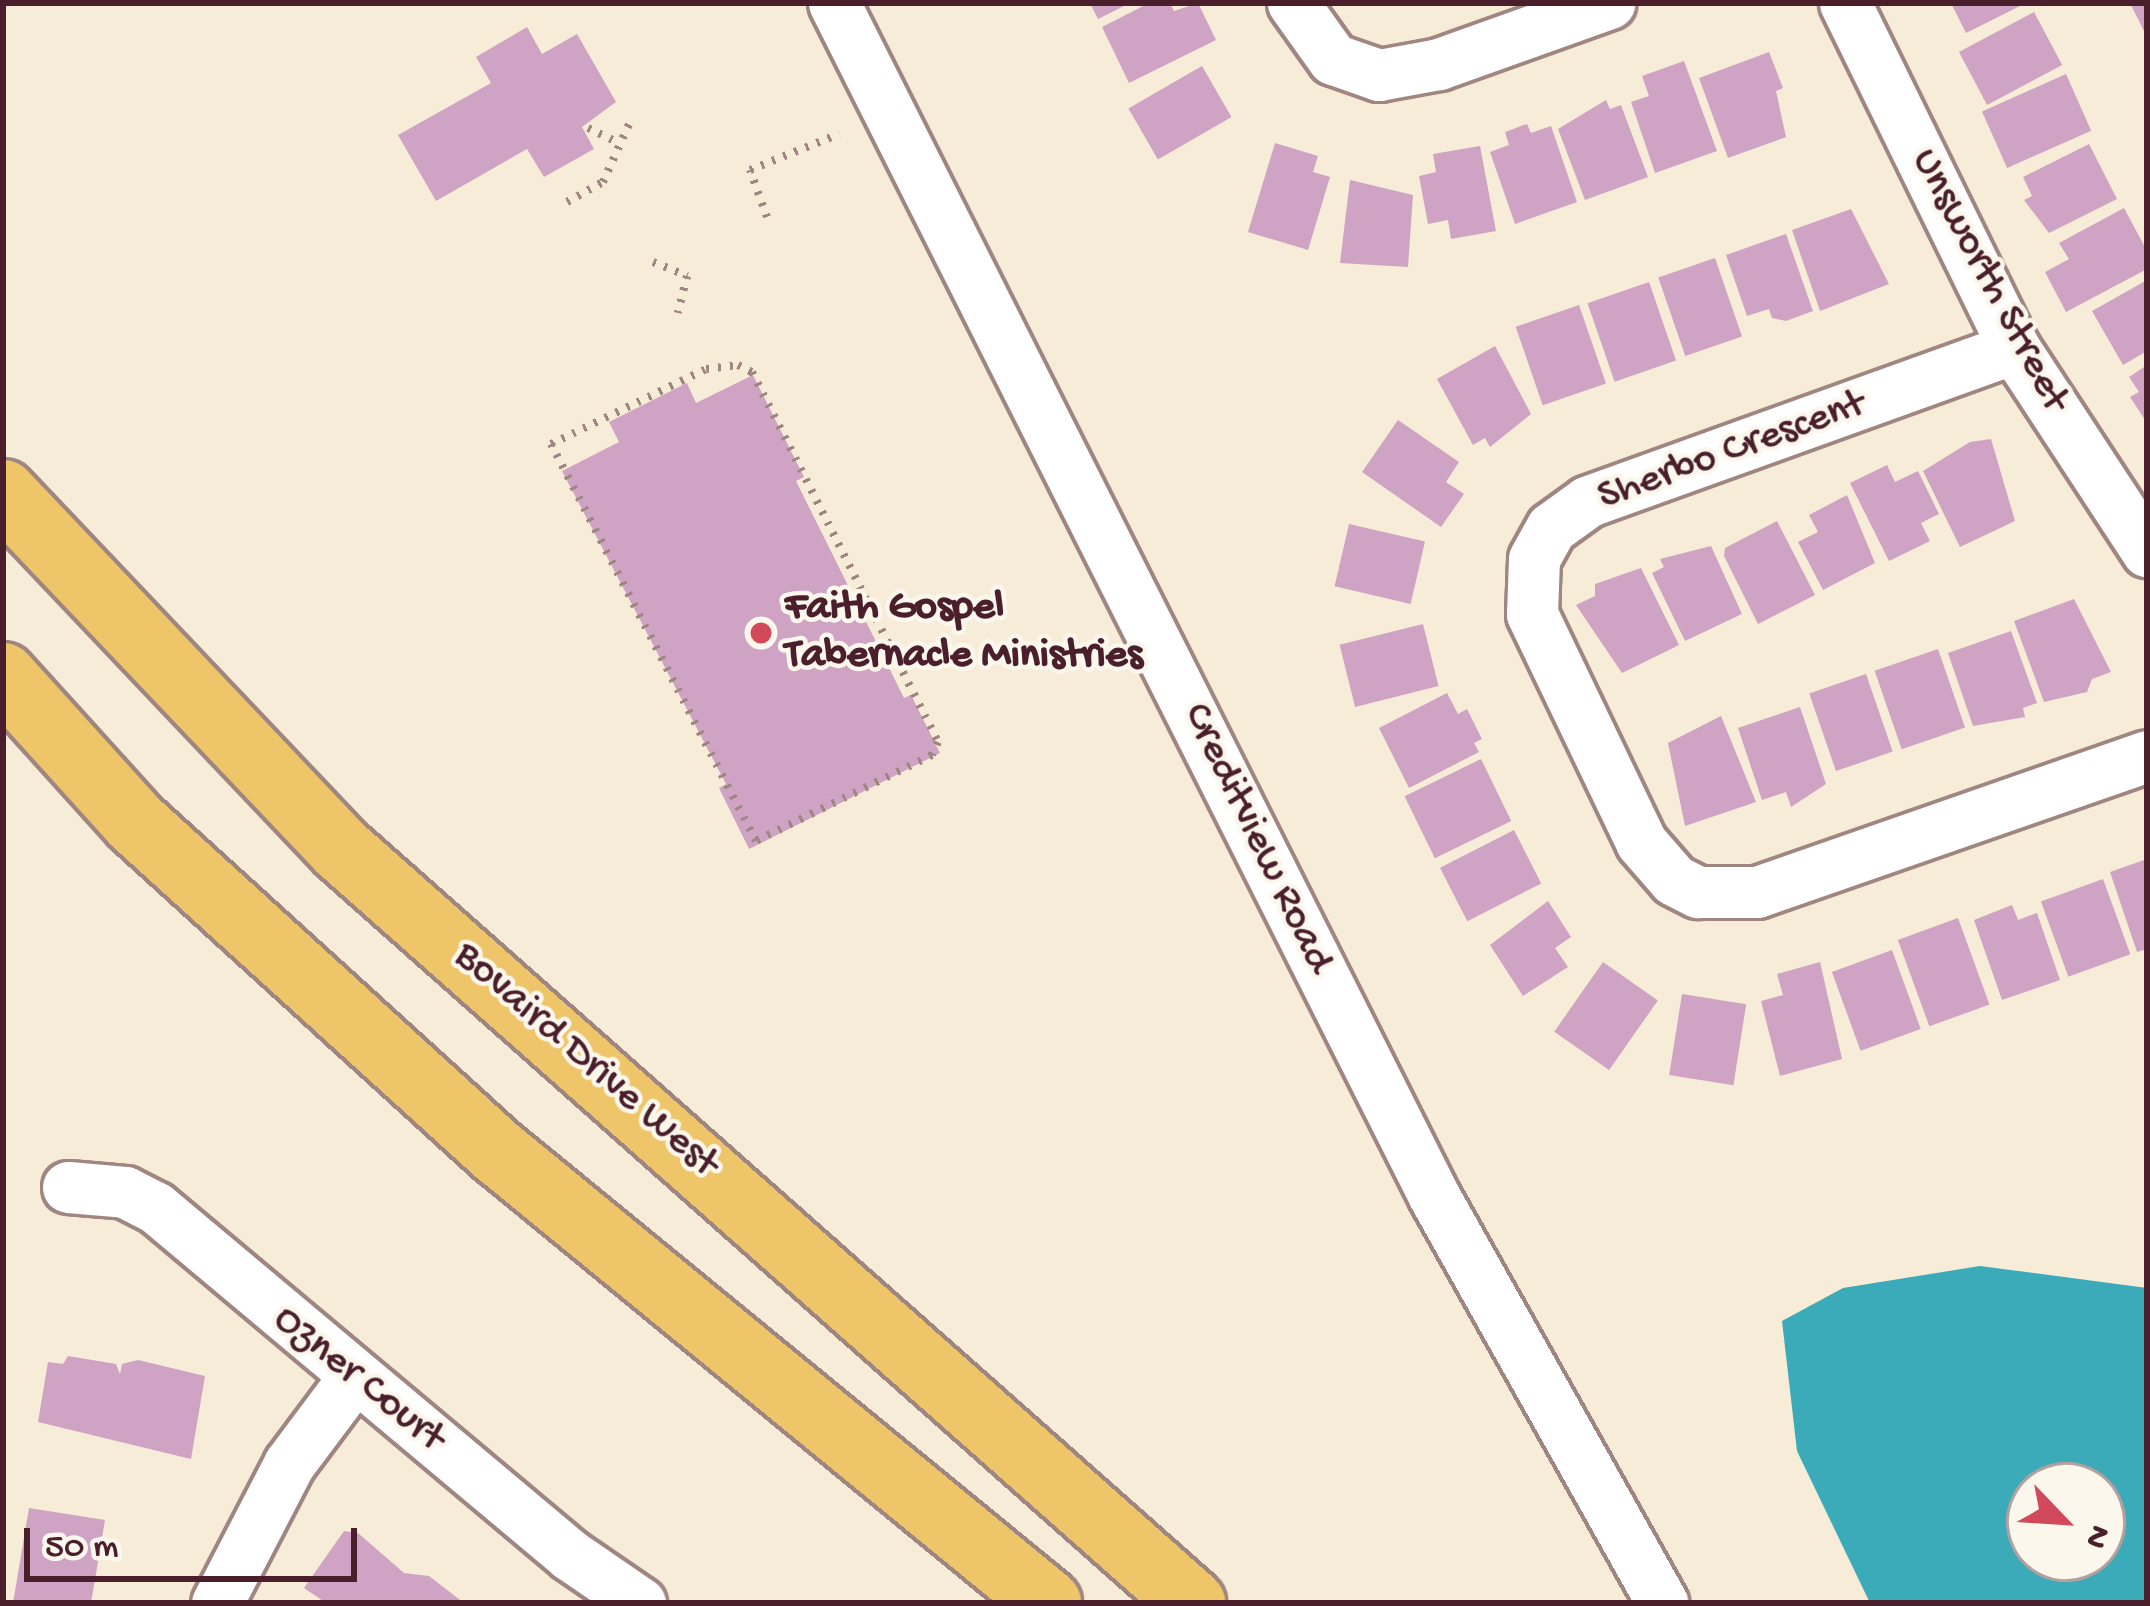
<!DOCTYPE html>
<style>
body{margin:0}
#map{position:relative;width:2150px;height:1606px;overflow:hidden;background:#f6ecd7;font-family:"Gochi Hand",sans-serif}
div>[style]{position:absolute}
[style*='--x']{left:calc(var(--x)*1px);top:calc(var(--y)*1px);width:calc(var(--w)*1px);rotate:calc(var(--a)*1deg)}
.water>*{inset:0;background:#3baab9}
.building>*{inset:0;background:#cfa3c4;transform-origin:0 0}
.path>*{height:8px;margin-top:-4px;transform-origin:0;background:repeating-linear-gradient(90deg,#a08681 0 3px,transparent 0 12px)}
.roads{filter:drop-shadow(3px 0 #a08681) drop-shadow(-3px 0 #a08681) drop-shadow(0 3px #a08681) drop-shadow(0 -3px #a08681)}
.minor>*{height:51px;margin:-25.5px;padding:0 25.5px;transform-origin:25.5px;border-radius:25.5px;background:#fff}
.major>*{height:66px;margin:-33px;padding:0 33px;transform-origin:33px;border-radius:33px;background:#eec569}
.dots>*{width:33px;height:33px;translate:-50% -50%;box-sizing:border-box;border:6px solid #fbf7ec;border-radius:50%}
span{translate:-50% -50%;white-space:nowrap;text-align:center;line-height:1.15;-webkit-text-stroke:9px #fbf7ec;paint-order:stroke}
.street-label{font-size:42px;color:#4a1f2b}
.poi-label{font-size:42px;color:#4a1f2b;font-weight:700}
.left{translate:0 -50%;text-align:left}
.frame{position:absolute;inset:0;border:6px solid #4a1f2b;pointer-events:none}
.north{position:absolute;left:2006px;top:1462px;width:120px;height:120px;box-sizing:border-box;background:#fbf7ec;border:3px solid #b4a19f;border-radius:50%;rotate:115deg;font-size:33px;font-weight:700;line-height:48px;text-align:center;color:#4a1f2b}
.north::after{content:'';display:block;margin:auto;width:42px;height:54px;background:#d1495b;clip-path:polygon(50% 0,100% 100%,50% 72%,0 100%)}
.scale{position:absolute;left:24px;top:1528px;width:333px;height:54px;box-sizing:border-box;border:6px solid #4a1f2b;border-top:0;padding-left:15px;font-size:36px;line-height:42px;white-space:nowrap;color:#4a1f2b;-webkit-text-stroke:9px #fbf7ec;paint-order:stroke}
</style>
<div id="map">
<div class="water">
<i style="clip-path:polygon(evenodd,1980px 1266px,2147px 1288px,2147px 1603px,1870px 1603px,1797px 1451px,1782px 1321px,1843px 1288px,1980px 1266px,2030px 1486px,2102px 1486px,2102px 1558px,2030px 1558px,2030px 1486px)"></i>
</div>
<div class="building">
<i style="clip-path:polygon(1090px 3px,1130px 3px,1098px 19px)"></i>
<i style="clip-path:polygon(1149px 3px,1170px 3px,1174px 11px,1198px 3px,1216px 40px,1129px 83px,1102px 27px)"></i>
<i style="clip-path:polygon(1951px 3px,2026px 3px,1966px 33px)"></i>
<i style="clip-path:polygon(2130px 3px,2147px 3px,2147px 37px)"></i>
<i style="left:2034px;top:12px;width:60px;height:85px;rotate:62deg"></i>
<i style="clip-path:polygon(527px 27px,542px 54px,577px 34px,616px 102px,582px 127px,594px 149px,544px 177px,527px 149px,436px 201px,398px 135px,491px 83px,476px 57px)"></i>
<i style="clip-path:polygon(1769px 52px,1783px 88px,1776px 91px,1786px 137px,1728px 158px,1699px 78px)"></i>
<i style="clip-path:polygon(1684px 61px,1717px 151px,1655px 173px,1631px 102px,1649px 96px,1642px 76px)"></i>
<i style="left:1202px;top:66px;width:59px;height:85px;rotate:60deg"></i>
<i style="left:2066px;top:74px;width:62px;height:92px;rotate:66deg"></i>
<i style="clip-path:polygon(1606px 100px,1610px 109px,1621px 105px,1648px 177px,1585px 200px,1558px 129px)"></i>
<i style="clip-path:polygon(1527px 124px,1531px 133px,1551px 126px,1577px 202px,1515px 224px,1490px 152px,1509px 145px,1505px 132px)"></i>
<i style="clip-path:polygon(1275px 143px,1318px 156px,1313px 172px,1330px 177px,1308px 250px,1248px 232px)"></i>
<i style="clip-path:polygon(2089px 144px,2117px 199px,2049px 233px,2024px 200px,2032px 196px,2023px 177px)"></i>
<i style="clip-path:polygon(1480px 146px,1496px 231px,1451px 239px,1448px 220px,1428px 224px,1419px 176px,1436px 172px,1433px 154px)"></i>
<i style="clip-path:polygon(1350px 180px,1413px 195px,1408px 267px,1340px 263px)"></i>
<i style="clip-path:polygon(2124px 208px,2147px 251px,2147px 269px,2066px 312px,2045px 272px,2069px 259px,2059px 243px)"></i>
<i style="clip-path:polygon(1851px 209px,1889px 284px,1820px 311px,1792px 230px)"></i>
<i style="clip-path:polygon(1786px 234px,1813px 311px,1786px 321px,1772px 318px,1769px 309px,1747px 316px,1726px 255px)"></i>
<i style="left:1715px;top:258px;width:83px;height:60px;rotate:71deg"></i>
<i style="clip-path:polygon(2147px 280px,2147px 351px,2123px 365px,2092px 311px)"></i>
<i style="left:1649px;top:282px;width:83px;height:65px;rotate:71deg"></i>
<i style="left:1579px;top:305px;width:83px;height:67px;rotate:71deg"></i>
<i style="clip-path:polygon(1495px 346px,1531px 414px,1490px 447px,1485px 438px,1473px 445px,1437px 379px)"></i>
<i style="clip-path:polygon(2147px 365px,2147px 423px,2130px 397px,2139px 392px,2129px 377px)"></i>
<i style="clip-path:polygon(753px 375px,804px 477px,796px 481px,904px 698px,911px 695px,940px 753px,749px 849px,719px 788px,726px 784px,562px 471px,619px 442px,609px 422px,687px 383px,696px 403px)"></i>
<i style="clip-path:polygon(1398px 420px,1459px 462px,1446px 482px,1464px 494px,1441px 527px,1362px 472px)"></i>
<i style="clip-path:polygon(1991px 439px,2015px 521px,1960px 547px,1923px 471px,1970px 442px)"></i>
<i style="clip-path:polygon(1887px 465px,1895px 482px,1918px 471px,1939px 514px,1921px 523px,1930px 541px,1889px 561px,1850px 483px)"></i>
<i style="clip-path:polygon(1847px 495px,1875px 563px,1823px 590px,1798px 542px,1818px 532px,1809px 515px)"></i>
<i style="clip-path:polygon(1777px 521px,1815px 595px,1758px 624px,1724px 556px,1725px 548px)"></i>
<i style="left:1349px;top:524px;width:78px;height:64px;rotate:13deg"></i>
<i style="clip-path:polygon(1711px 546px,1742px 614px,1685px 641px,1652px 573px,1664px 567px,1660px 559px)"></i>
<i style="clip-path:polygon(1641px 568px,1679px 645px,1622px 673px,1576px 605px,1595px 596px,1595px 584px)"></i>
<i style="clip-path:polygon(2074px 599px,2111px 672px,2092px 679px,2087px 692px,2044px 702px,2014px 621px)"></i>
<i style="left:1423px;top:624px;width:64px;height:86px;rotate:76deg"></i>
<i style="clip-path:polygon(2011px 631px,2037px 703px,2023px 708px,2025px 717px,1973px 726px,1948px 653px)"></i>
<i style="left:1938px;top:649px;width:83px;height:67px;rotate:71deg"></i>
<i style="left:1866px;top:674px;width:82px;height:60px;rotate:71deg"></i>
<i style="clip-path:polygon(1447px 693px,1458px 714px,1467px 709px,1482px 739px,1474px 743px,1479px 752px,1409px 788px,1379px 728px)"></i>
<i style="clip-path:polygon(1800px 707px,1826px 784px,1791px 807px,1786px 792px,1762px 800px,1738px 728px)"></i>
<i style="clip-path:polygon(1721px 716px,1756px 802px,1685px 826px,1668px 743px)"></i>
<i style="left:1481px;top:759px;width:69px;height:85px;rotate:64deg"></i>
<i style="left:1514px;top:830px;width:60px;height:83px;rotate:63deg"></i>
<i style="clip-path:polygon(2147px 859px,2147px 949px,2137px 952px,2110px 872px)"></i>
<i style="left:2103px;top:879px;width:80px;height:66px;rotate:70deg"></i>
<i style="clip-path:polygon(1548px 901px,1571px 937px,1555px 948px,1568px 967px,1523px 996px,1490px 945px)"></i>
<i style="clip-path:polygon(2012px 905px,2018px 920px,2037px 913px,2060px 980px,2002px 1000px,1974px 920px)"></i>
<i style="left:1958px;top:918px;width:92px;height:64px;rotate:70deg"></i>
<i style="left:1892px;top:950px;width:84px;height:64px;rotate:70deg"></i>
<i style="left:1603px;top:962px;width:67px;height:85px;rotate:35deg"></i>
<i style="clip-path:polygon(1820px 962px,1842px 1059px,1780px 1076px,1761px 1001px,1783px 995px,1777px 974px)"></i>
<i style="left:1682px;top:994px;width:65px;height:82px;rotate:9deg"></i>
<i style="clip-path:polygon(68px 1356px,116px 1364px,120px 1374px,122px 1364px,138px 1360px,205px 1376px,191px 1459px,38px 1422px,48px 1362px,63px 1364px)"></i>
<i style="clip-path:polygon(29px 1508px,105px 1520px,91px 1603px,13px 1603px)"></i>
<i style="clip-path:polygon(344px 1531px,358px 1533px,404px 1573px,429px 1576px,464px 1603px,326px 1603px,304px 1588px)"></i>
</div>
<div class="path">
<i style="--x:588;--y:128;--w:34;--a:26"></i>
<i style="--x:567;--y:202;--w:41;--a:-29.1"></i>
<i style="--x:603;--y:182;--w:66;--a:-65.8"></i>
<i style="--x:767;--y:217;--w:50;--a:-109.9"></i>
<i style="--x:750;--y:170;--w:96;--a:-22"></i>
<i style="--x:653;--y:262;--w:37;--a:22"></i>
<i style="--x:687;--y:276;--w:38;--a:104"></i>
<i style="--x:738;--y:365;--w:16;--a:27"></i>
<i style="--x:752;--y:372;--w:414;--a:63.3"></i>
<i style="--x:938;--y:742;--w:14;--a:115"></i>
<i style="--x:932;--y:755;--w:196;--a:154"></i>
<i style="--x:756;--y:841;--w:447;--a:-117.3"></i>
<i style="--x:551;--y:444;--w:172;--a:-25.8"></i>
<i style="--x:706;--y:369;--w:32;--a:-7"></i>
</div>
<div class="roads">
<div class="minor">
<i style="--x:834;--y:3;--w:1335;--a:63.3"></i>
<i style="--x:1434;--y:1196;--w:467;--a:60.7"></i>
<i style="--x:1293;--y:3;--w:69;--a:54.5"></i>
<i style="--x:1333;--y:59;--w:49;--a:19.2"></i>
<i style="--x:1379;--y:75;--w:61;--a:-10.4"></i>
<i style="--x:1439;--y:64;--w:181;--a:-19.7"></i>
<i style="--x:1845;--y:3;--w:384;--a:63.9"></i>
<i style="--x:2014;--y:348;--w:243;--a:56.8"></i>
<i style="--x:2014;--y:348;--w:454;--a:160.2"></i>
<i style="--x:1587;--y:502;--w:44;--a:144.2"></i>
<i style="--x:1551;--y:528;--w:35;--a:119"></i>
<i style="--x:1534;--y:559;--w:55;--a:92.1"></i>
<i style="--x:1532;--y:614;--w:253;--a:64.4"></i>
<i style="--x:1641;--y:842;--w:50;--a:49"></i>
<i style="--x:1674;--y:880;--w:27;--a:27"></i>
<i style="--x:1698;--y:892;--w:59;--a:0"></i>
<i style="--x:1757;--y:892;--w:413;--a:-19.2"></i>
<i style="--x:68;--y:1187;--w:57;--a:5"></i>
<i style="--x:125;--y:1192;--w:34;--a:27"></i>
<i style="--x:155;--y:1207;--w:542;--a:39.98"></i>
<i style="--x:570;--y:1555;--w:85;--a:34.4"></i>
<i style="--x:217;--y:1603;--w:157;--a:-62.6"></i>
<i style="--x:289;--y:1464;--w:109;--a:-53.2"></i>
</div>
<div class="major">
<i style="--x:3;--y:493;--w:492;--a:46.5"></i>
<i style="--x:342;--y:850;--w:1136;--a:41.54"></i>
<i style="--x:3;--y:676;--w:198;--a:47.9"></i>
<i style="--x:136;--y:823;--w:491;--a:42.3"></i>
<i style="--x:499;--y:1153;--w:710;--a:39.34"></i>
</div>
</div>
<div class="dots">
<i style="left:761px;top:633px;background:#d1495b"></i>
</div>
<div class="street-label">
<span style="left:1988px;top:281px;rotate:62deg">Unsworth Street</span>
<span style="left:1732px;top:452px;rotate:-20deg">Sherbo Crescent</span>
<span style="left:1256px;top:839px;rotate:64deg">Creditview Road</span>
<span style="left:585px;top:1061px;rotate:41deg">Bovaird Drive West</span>
<span style="left:358px;top:1380px;rotate:39deg">Ozner Court</span>
</div>
<div class="poi-label">
<span class="left" style="left:785px;top:633px">Faith Gospel<br>Tabernacle Ministries</span>
</div>
<div class="frame"></div>
<div class="north">N</div>
<div class="scale">50 m</div>
</div>
